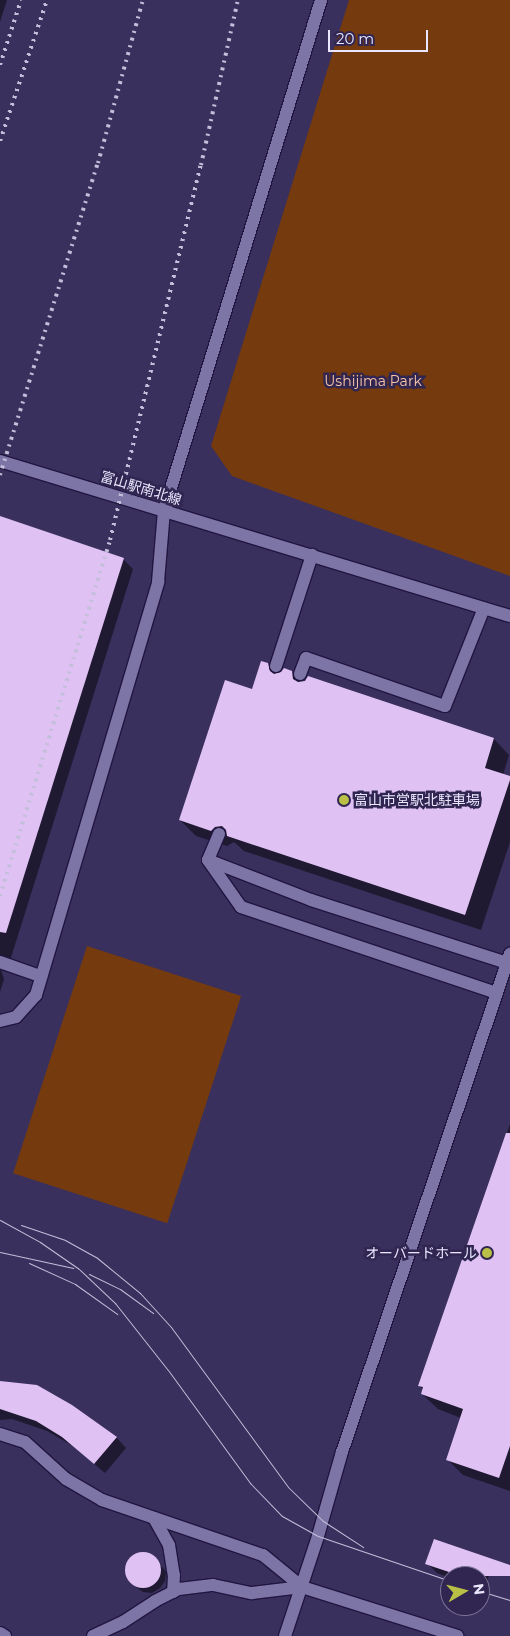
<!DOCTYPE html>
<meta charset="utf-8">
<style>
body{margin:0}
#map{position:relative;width:510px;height:1636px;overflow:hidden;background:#3a305d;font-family:Montserrat,"Noto Sans JP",sans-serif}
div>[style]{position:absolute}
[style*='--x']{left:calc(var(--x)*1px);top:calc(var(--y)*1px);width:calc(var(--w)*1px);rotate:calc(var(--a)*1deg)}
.green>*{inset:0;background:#753a0e;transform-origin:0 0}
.shadow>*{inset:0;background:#0007}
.building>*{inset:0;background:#dfc1f3}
.round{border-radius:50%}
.roads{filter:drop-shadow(1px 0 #211640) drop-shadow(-1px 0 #211640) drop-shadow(0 1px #211640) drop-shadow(0 -1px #211640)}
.service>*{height:12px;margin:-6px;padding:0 6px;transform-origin:6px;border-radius:6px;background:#7e75a7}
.tertiary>*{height:12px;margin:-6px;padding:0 6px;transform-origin:6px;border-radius:6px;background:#7e75a7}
.tram>*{height:1px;margin:-0.5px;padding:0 0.5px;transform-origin:0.5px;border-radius:0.5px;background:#c3bfda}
.rail>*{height:4px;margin-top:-2px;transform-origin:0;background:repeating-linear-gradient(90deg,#c3bfda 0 2.5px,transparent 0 7.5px)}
.dots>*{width:14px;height:14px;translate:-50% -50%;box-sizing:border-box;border:2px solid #302651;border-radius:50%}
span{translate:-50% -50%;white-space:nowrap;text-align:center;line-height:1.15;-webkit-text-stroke:5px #302651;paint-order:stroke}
.park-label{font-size:14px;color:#f9c5a7}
.street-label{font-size:14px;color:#e9e6fd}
.poi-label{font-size:14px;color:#e9e6fd}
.left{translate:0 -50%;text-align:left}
.right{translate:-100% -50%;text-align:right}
.north{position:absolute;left:440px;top:1566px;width:50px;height:50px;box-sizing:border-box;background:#302651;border:1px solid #7a7396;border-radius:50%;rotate:82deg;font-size:14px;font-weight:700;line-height:20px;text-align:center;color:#e9e6fd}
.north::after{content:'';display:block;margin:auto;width:18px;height:22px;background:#bac045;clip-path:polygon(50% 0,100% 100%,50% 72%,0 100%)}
.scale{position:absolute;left:328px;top:30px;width:100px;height:22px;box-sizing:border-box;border:2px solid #e9e6fd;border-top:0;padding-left:6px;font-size:15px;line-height:18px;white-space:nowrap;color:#e9e6fd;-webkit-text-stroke:4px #302651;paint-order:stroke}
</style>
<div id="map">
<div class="green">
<i style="clip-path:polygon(349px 0,510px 0,510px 576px,232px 476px,211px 446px)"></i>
<i style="left:87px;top:946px;width:162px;height:239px;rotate:18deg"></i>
</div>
<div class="shadow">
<i style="clip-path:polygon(0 0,7px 0,0 22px)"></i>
<i style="clip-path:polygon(0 517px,123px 559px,133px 569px,9px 964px,1px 970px,4px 979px,0 992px)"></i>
<i style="clip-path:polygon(268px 664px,278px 674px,292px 672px,302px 682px,494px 739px,509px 755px,503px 775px,510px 778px,510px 842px,481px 930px,244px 851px,234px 842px,227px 846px,196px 836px,180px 820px)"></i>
<i style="clip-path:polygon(510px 1124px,510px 1491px,463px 1475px,447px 1459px,461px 1418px,438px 1409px,422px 1394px,423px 1390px,420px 1386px)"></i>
<i style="clip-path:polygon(0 1382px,71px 1406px,117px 1438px,126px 1448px,105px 1473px,73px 1446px,47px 1431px,12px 1419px,0 1420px)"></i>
<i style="clip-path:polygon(140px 1553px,149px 1554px,156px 1559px,166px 1572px,165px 1581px,160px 1588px,152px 1593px,143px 1592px,136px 1587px,126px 1573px,127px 1564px,132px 1557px)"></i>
<i style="clip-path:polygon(427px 1563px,492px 1567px,484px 1590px,480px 1588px,480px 1576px,450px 1576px,450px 1578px,437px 1573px)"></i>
</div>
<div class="building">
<i style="clip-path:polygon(0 516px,124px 558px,6px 933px,0 932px)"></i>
<i style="clip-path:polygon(261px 661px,268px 663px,270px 671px,274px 674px,281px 672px,284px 668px,292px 671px,293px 679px,298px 682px,305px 681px,308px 676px,494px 738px,485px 768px,510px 776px,510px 780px,465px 915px,227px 836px,226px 830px,222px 826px,215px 827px,211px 831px,179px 820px,225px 680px,252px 689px)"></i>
<i style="clip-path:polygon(506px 1133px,510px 1133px,510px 1446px,499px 1478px,446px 1460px,463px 1409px,421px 1394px,423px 1387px,418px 1386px)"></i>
<i style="clip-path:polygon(0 1381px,37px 1385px,72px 1405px,117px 1437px,94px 1464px,62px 1437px,36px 1421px,0 1409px)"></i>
<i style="clip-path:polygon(434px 1539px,510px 1565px,510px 1576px,461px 1576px,425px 1564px)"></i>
<i class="round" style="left:125px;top:1552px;width:36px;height:36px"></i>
</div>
<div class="roads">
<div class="service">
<i style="--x:276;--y:666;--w:117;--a:-72"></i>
<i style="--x:300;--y:674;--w:17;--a:-69"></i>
<i style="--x:306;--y:658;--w:147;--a:19.1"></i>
<i style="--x:445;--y:706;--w:105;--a:-68.3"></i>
<i style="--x:219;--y:834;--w:28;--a:113"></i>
<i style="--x:208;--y:860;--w:110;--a:21.2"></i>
<i style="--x:311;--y:900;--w:206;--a:17.8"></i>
<i style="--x:208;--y:860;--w:57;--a:54.9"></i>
<i style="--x:241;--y:907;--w:270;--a:18.6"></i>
<i style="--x:0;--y:962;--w:42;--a:19.3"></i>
<i style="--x:0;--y:1021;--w:16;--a:-14"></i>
<i style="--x:16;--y:1017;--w:30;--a:-48"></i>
<i style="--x:36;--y:995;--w:431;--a:-73.5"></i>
<i style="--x:158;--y:582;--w:71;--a:-85.2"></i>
<i style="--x:0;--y:1434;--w:26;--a:18"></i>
<i style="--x:25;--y:1442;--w:55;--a:42.1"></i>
<i style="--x:66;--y:1479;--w:42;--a:30.3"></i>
<i style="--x:102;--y:1500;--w:170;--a:18.9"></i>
<i style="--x:263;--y:1555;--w:50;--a:39.4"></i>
<i style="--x:154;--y:1518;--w:31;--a:61"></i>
<i style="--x:169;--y:1545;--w:30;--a:81"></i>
<i style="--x:174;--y:1575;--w:17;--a:93"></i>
<i style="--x:0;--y:1633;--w:6;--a:31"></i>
<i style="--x:93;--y:1636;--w:33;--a:-25"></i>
<i style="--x:123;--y:1622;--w:38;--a:-33"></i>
<i style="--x:155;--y:1601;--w:27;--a:-27"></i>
<i style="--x:179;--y:1589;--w:34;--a:-7"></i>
<i style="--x:213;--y:1585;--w:40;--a:12"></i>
<i style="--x:252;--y:1593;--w:50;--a:-6.8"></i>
</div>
<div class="tertiary">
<i style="--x:0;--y:461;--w:533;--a:16.91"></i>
<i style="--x:164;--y:511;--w:535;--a:-72.92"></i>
<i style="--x:302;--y:1587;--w:163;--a:17.5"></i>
<i style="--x:285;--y:1636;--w:105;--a:-71.7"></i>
<i style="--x:318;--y:1536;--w:87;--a:-74.1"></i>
<i style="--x:342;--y:1452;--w:526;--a:-71.36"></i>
</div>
</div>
<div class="tram">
<i style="--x:0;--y:1220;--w:46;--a:28.8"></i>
<i style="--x:40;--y:1242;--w:47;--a:34.7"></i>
<i style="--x:79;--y:1269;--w:50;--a:43.4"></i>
<i style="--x:115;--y:1303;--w:85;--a:51.7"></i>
<i style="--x:168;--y:1370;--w:140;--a:54"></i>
<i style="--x:250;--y:1483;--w:46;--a:45.9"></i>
<i style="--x:282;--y:1516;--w:41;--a:29.1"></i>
<i style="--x:318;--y:1536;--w:139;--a:18.8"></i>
<i style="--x:21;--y:1225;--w:46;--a:18.8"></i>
<i style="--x:65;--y:1240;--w:35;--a:29"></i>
<i style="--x:96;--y:1257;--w:57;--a:39.3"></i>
<i style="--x:140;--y:1293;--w:46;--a:47.6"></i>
<i style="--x:171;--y:1327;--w:198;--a:53.8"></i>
<i style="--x:288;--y:1487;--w:49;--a:44.2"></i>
<i style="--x:323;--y:1521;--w:48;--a:33"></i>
<i style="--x:0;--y:1252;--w:75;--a:12.4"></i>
<i style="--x:29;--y:1263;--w:51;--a:24.5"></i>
<i style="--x:75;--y:1284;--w:52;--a:35.5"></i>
<i style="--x:89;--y:1274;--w:34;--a:26"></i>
<i style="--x:120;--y:1289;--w:41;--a:36"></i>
<i style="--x:480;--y:1591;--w:31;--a:17"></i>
</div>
<div class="rail">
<i style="--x:0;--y:65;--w:68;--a:-72.1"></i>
<i style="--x:0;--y:141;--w:149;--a:-71.6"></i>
<i style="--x:0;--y:475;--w:327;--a:-72.6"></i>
<i style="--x:98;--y:163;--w:169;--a:-74.6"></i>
<i style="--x:0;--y:896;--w:373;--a:-72.8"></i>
<i style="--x:110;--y:540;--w:386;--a:-76.4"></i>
<i style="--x:201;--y:165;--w:169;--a:-77.4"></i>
</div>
<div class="dots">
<i style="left:344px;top:800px;background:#bac045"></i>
<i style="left:487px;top:1253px;background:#bac045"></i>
</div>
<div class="park-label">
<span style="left:373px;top:381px">Ushijima Park</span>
</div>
<div class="street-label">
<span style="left:141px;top:488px;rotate:17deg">富山駅南北線</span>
</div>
<div class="poi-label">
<span class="left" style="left:354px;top:800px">富山市営駅北駐車場</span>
<span class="right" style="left:477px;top:1253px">オーバードホール</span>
</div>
<div class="north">N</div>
<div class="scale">20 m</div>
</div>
